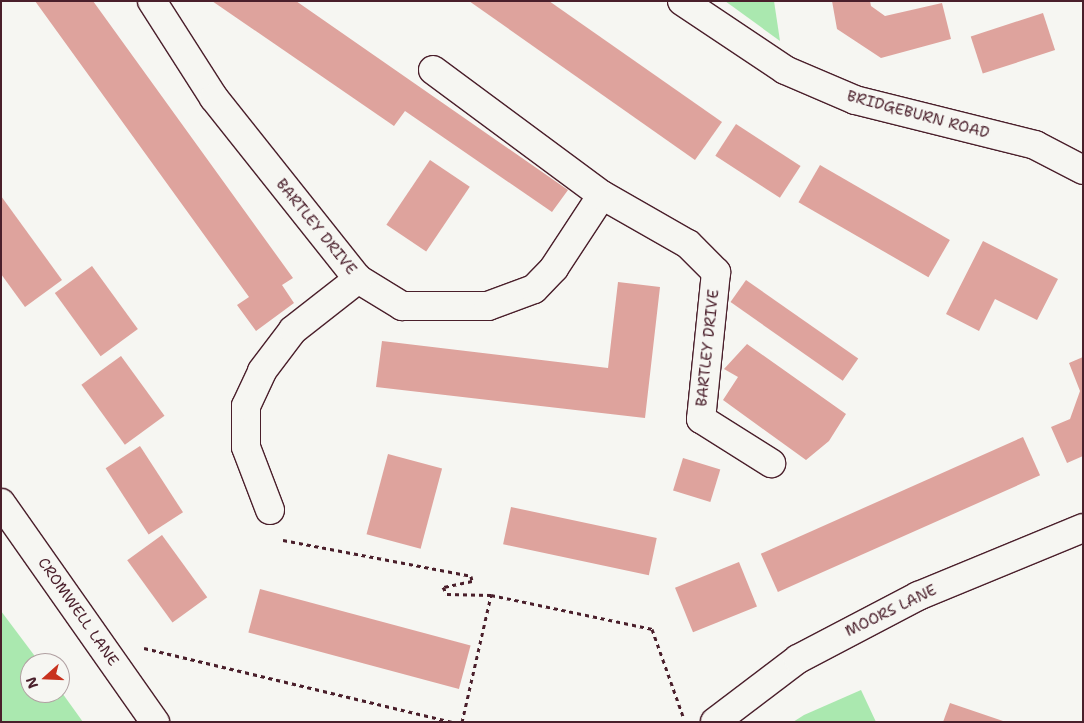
<!DOCTYPE html>
<style>
body{margin:0}
#map{position:relative;width:1084px;height:723px;overflow:hidden;background:#f6f6f2;font-family:"Shantell Sans",sans-serif}
div>[style]{position:absolute}
[style*='--x']{left:calc(var(--x)*1px);top:calc(var(--y)*1px);width:calc(var(--w)*1px);rotate:calc(var(--a)*1deg)}
.green>*{inset:0;background:#aae8af}
.building>*{inset:0;background:#dea39d;transform-origin:0 0}
.path>*{height:3px;margin-top:-1.5px;transform-origin:0;background:repeating-linear-gradient(90deg,#4a1f2b 0 4px,transparent 0 8px)}
.roads{filter:drop-shadow(1px 0 #4a1f2b) drop-shadow(-1px 0 #4a1f2b) drop-shadow(0 1px #4a1f2b) drop-shadow(0 -1px #4a1f2b)}
.minor>*{height:28px;margin:-14px;padding:0 14px;transform-origin:14px;border-radius:14px;background:#f6f6f2}
span{translate:-50% -50%;white-space:nowrap;text-align:center;line-height:1.15;-webkit-text-stroke:4px #f6f6f2;paint-order:stroke}
.street-label{font-size:15px;color:#4a1f2b}
.frame{position:absolute;inset:0;border:2px solid #4a1f2b;pointer-events:none}
.north{position:absolute;left:20px;top:653px;width:50px;height:50px;box-sizing:border-box;background:#f6f6f2;border:1px solid #b1a0a2;border-radius:50%;rotate:250deg;font-size:14px;font-weight:700;line-height:20px;text-align:center;color:#4a1f2b}
.north::after{content:'';display:block;margin:auto;width:18px;height:22px;background:#c8321e;clip-path:polygon(50% 0,100% 100%,50% 72%,0 100%)}
</style>
<div id="map">
<div class="green">
<i style="clip-path:polygon(725px 1px,774px 1px,780px 41px)"></i>
<i style="clip-path:polygon(1px 611px,40px 663px,30px 663px,30px 693px,60px 693px,60px 690px,83px 722px,1px 722px)"></i>
<i style="clip-path:polygon(861px 690px,876px 722px,793px 722px,804px 715px)"></i>
</div>
<div class="building">
<i style="clip-path:polygon(35px 1px,93px 1px,293px 278px,282px 285px,294px 303px,256px 331px,237px 305px,249px 297px)"></i>
<i style="clip-path:polygon(212px 1px,296px 1px,568px 190px,552px 212px,405px 111px,394px 126px)"></i>
<i style="clip-path:polygon(469px 1px,549px 1px,722px 122px,695px 160px)"></i>
<i style="clip-path:polygon(832px 1px,870px 1px,871px 6px,885px 16px,942px 3px,951px 39px,881px 58px,837px 29px)"></i>
<i style="left:1043px;top:13px;width:39px;height:76px;rotate:72deg"></i>
<i style="left:736px;top:124px;width:77px;height:38px;rotate:33deg"></i>
<i style="left:430px;top:160px;width:48px;height:78px;rotate:34deg"></i>
<i style="left:820px;top:165px;width:150px;height:43px;rotate:30deg"></i>
<i style="clip-path:polygon(1px 196px,62px 280px,25px 307px,1px 274px)"></i>
<i style="clip-path:polygon(983px 241px,1058px 279px,1037px 320px,995px 299px,979px 331px,946px 314px)"></i>
<i style="left:92px;top:266px;width:78px;height:46px;rotate:54deg"></i>
<i style="left:746px;top:280px;width:137px;height:27px;rotate:35deg"></i>
<i style="clip-path:polygon(618px 282px,660px 287px,645px 418px,376px 387px,382px 341px,608px 368px)"></i>
<i style="clip-path:polygon(747px 344px,846px 414px,829px 441px,806px 460px,723px 400px,738px 377px,724px 369px)"></i>
<i style="left:121px;top:356px;width:74px;height:49px;rotate:54deg"></i>
<i style="clip-path:polygon(1083px 357px,1083px 456px,1067px 463px,1051px 427px,1070px 419px,1080px 391px,1069px 363px)"></i>
<i style="left:1023px;top:437px;width:42px;height:287px;rotate:66deg"></i>
<i style="left:140px;top:446px;width:79px;height:41px;rotate:57deg"></i>
<i style="left:388px;top:454px;width:56px;height:83px;rotate:15deg"></i>
<i style="left:683px;top:458px;width:39px;height:34px;rotate:17deg"></i>
<i style="left:511px;top:507px;width:149px;height:38px;rotate:12deg"></i>
<i style="left:162px;top:535px;width:77px;height:43px;rotate:54deg"></i>
<i style="left:739px;top:562px;width:48px;height:69px;rotate:68deg"></i>
<i style="left:260px;top:589px;width:218px;height:45px;rotate:15deg"></i>
<i style="clip-path:polygon(950px 703px,1003px 721px,1003px 722px,943px 722px)"></i>
</div>
<div class="path">
<i style="--x:283;--y:540;--w:191;--a:10.8"></i>
<i style="--x:471;--y:576;--w:5;--a:79"></i>
<i style="--x:472;--y:581;--w:30;--a:168"></i>
<i style="--x:443;--y:587;--w:8;--a:60"></i>
<i style="--x:447;--y:594;--w:44;--a:1.3"></i>
<i style="--x:144;--y:648;--w:317;--a:13.5"></i>
<i style="--x:462;--y:722;--w:130;--a:-77.1"></i>
<i style="--x:491;--y:595;--w:165;--a:11.9"></i>
<i style="--x:652;--y:629;--w:92;--a:70.4"></i>
</div>
<div class="roads">
<div class="minor">
<i style="--x:152;--y:1;--w:115;--a:57.4"></i>
<i style="--x:214;--y:98;--w:231;--a:51.5"></i>
<i style="--x:358;--y:279;--w:52;--a:31.5"></i>
<i style="--x:402;--y:306;--w:86;--a:0"></i>
<i style="--x:488;--y:306;--w:49;--a:-20.3"></i>
<i style="--x:534;--y:289;--w:29;--a:-46"></i>
<i style="--x:554;--y:268;--w:87;--a:-56.7"></i>
<i style="--x:682;--y:1;--w:124;--a:33.8"></i>
<i style="--x:785;--y:70;--w:76;--a:23.2"></i>
<i style="--x:855;--y:100;--w:186;--a:14"></i>
<i style="--x:1035;--y:145;--w:54;--a:27.5"></i>
<i style="--x:433;--y:70;--w:210;--a:36.5"></i>
<i style="--x:602;--y:195;--w:99;--a:29.7"></i>
<i style="--x:688;--y:244;--w:40;--a:45"></i>
<i style="--x:716;--y:272;--w:148;--a:95.8"></i>
<i style="--x:701;--y:419;--w:83;--a:32.2"></i>
<i style="--x:1;--y:503;--w:268;--a:54.9"></i>
<i style="--x:270;--y:510;--w:67;--a:-110.9"></i>
<i style="--x:246;--y:447;--w:41;--a:-90"></i>
<i style="--x:246;--y:406;--w:38;--a:-65"></i>
<i style="--x:262;--y:371;--w:51;--a:-52.9"></i>
<i style="--x:293;--y:330;--w:83;--a:-38.1"></i>
<i style="--x:715;--y:722;--w:104;--a:-37.2"></i>
<i style="--x:798;--y:659;--w:136;--a:-27.7"></i>
<i style="--x:918;--y:596;--w:178;--a:-22.4"></i>
</div>
</div>
<div class="street-label">
<span style="left:918px;top:115px;rotate:15deg">BRIDGEBURN ROAD</span>
<span style="left:316px;top:227px;rotate:51deg">BARTLEY DRIVE</span>
<span style="left:708px;top:348px;rotate:-84deg">BARTLEY DRIVE</span>
<span style="left:891px;top:611px;rotate:-26deg">MOORS LANE</span>
<span style="left:78px;top:612px;rotate:55deg">CROMWELL LANE</span>
</div>
<div class="frame"></div>
<div class="north">N</div>
</div>
